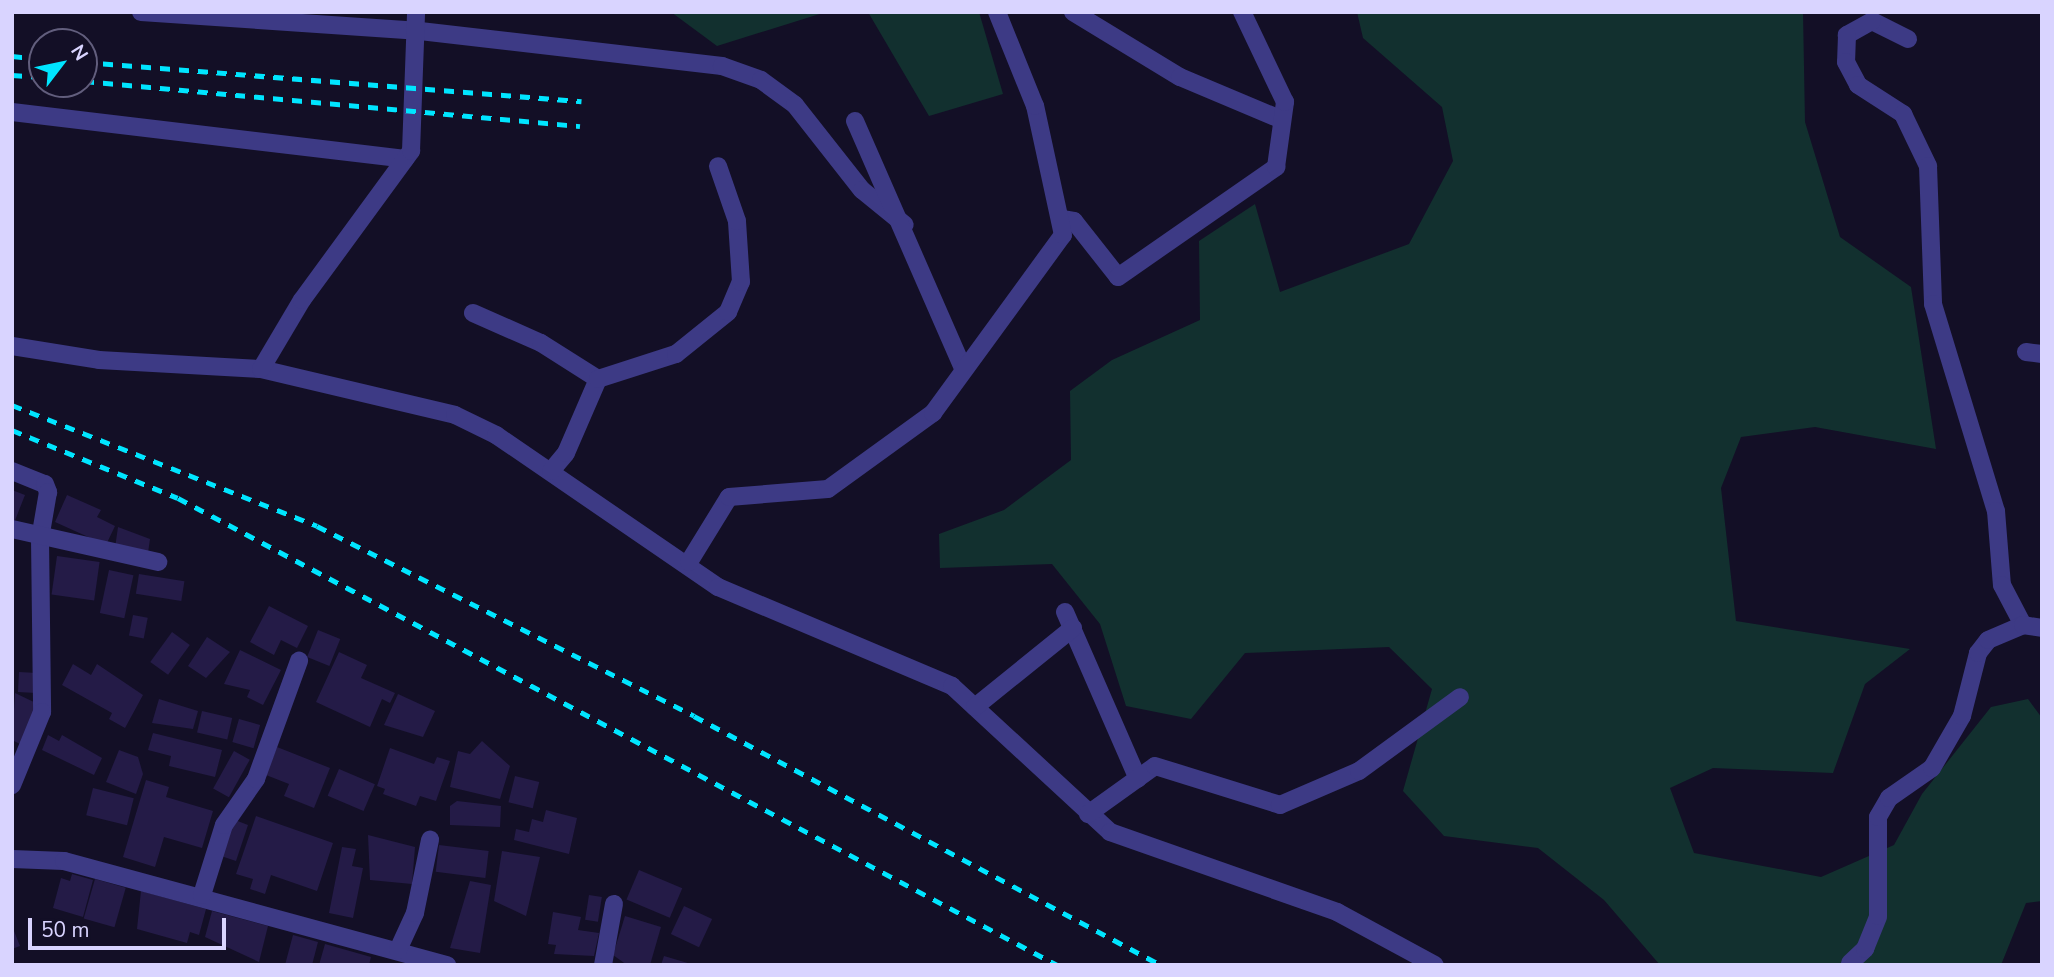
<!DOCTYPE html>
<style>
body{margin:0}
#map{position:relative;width:2054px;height:977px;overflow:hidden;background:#130f26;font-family:"Nunito Sans",sans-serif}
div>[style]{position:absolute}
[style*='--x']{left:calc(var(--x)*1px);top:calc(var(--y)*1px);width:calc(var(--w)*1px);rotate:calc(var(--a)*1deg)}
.green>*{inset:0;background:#12302f}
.building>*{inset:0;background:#241b47;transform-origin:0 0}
.minor>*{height:18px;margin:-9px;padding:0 9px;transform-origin:9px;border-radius:9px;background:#3d3a85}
.rail>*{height:5px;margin-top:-2.5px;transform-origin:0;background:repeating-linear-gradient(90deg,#00e5ff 0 10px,transparent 0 19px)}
span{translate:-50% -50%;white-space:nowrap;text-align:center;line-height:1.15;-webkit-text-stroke:5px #130f26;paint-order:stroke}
.frame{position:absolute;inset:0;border:14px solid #d9d4ff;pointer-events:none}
.north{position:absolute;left:28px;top:28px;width:70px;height:70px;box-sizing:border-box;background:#130f26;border:2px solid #625e7d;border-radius:50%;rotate:58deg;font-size:19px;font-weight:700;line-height:28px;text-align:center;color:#d9d4ff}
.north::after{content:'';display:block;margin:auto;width:24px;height:32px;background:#00e5ff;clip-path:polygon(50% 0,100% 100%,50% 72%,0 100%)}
.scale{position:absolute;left:28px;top:918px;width:198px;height:32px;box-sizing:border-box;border:4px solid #d9d4ff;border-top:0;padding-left:9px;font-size:21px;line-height:24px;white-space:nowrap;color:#d9d4ff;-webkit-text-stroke:5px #130f26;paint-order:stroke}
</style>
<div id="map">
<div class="green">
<i style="clip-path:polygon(671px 12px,826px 12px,717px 46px)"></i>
<i style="clip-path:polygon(868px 12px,979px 12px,1003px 94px,929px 116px)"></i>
<i style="clip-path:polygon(1357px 12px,1803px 12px,1805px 122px,1840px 237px,1911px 287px,1936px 449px,1815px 427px,1741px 437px,1721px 488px,1736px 621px,1910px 649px,1865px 684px,1833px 773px,1713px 768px,1670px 788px,1694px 853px,1821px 877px,1894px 845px,1922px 794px,1991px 707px,2028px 699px,2042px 718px,2042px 901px,2026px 903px,2001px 965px,1660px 965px,1604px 900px,1538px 848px,1444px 836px,1403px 791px,1432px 689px,1389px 647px,1245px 653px,1191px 719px,1126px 706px,1100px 624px,1052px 564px,940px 568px,939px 534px,1004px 510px,1071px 460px,1070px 391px,1112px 360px,1200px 320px,1199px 241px,1255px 204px,1280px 292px,1409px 244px,1453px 161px,1442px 107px,1363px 38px)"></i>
</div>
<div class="building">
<i style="clip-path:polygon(12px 490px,25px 495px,14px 523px,12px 522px)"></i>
<i style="clip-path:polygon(67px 495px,101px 510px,97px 517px,115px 526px,106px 545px,55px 522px)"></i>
<i style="clip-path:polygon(118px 527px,150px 539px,148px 553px,115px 548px)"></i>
<i style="left:57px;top:556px;width:43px;height:39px;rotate:8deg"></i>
<i style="left:109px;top:570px;width:25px;height:44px;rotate:12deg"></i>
<i style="left:139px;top:574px;width:46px;height:20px;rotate:9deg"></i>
<i style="clip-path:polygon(269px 606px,308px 626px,297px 648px,281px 640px,274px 655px,250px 642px)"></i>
<i style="left:133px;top:615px;width:15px;height:21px;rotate:11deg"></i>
<i style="left:318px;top:630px;width:24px;height:29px;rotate:22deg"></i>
<i style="left:172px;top:632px;width:22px;height:37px;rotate:36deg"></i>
<i style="clip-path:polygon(207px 637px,230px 652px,206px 678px,188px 666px)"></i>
<i style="clip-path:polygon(240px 650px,281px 670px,263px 705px,247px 697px,250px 690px,224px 684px)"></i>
<i style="clip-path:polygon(339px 652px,367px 665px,361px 678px,395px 693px,390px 703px,382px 699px,370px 727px,316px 702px)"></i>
<i style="clip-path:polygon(73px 664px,91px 675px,97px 664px,143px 695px,125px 728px,109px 719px,112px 713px,62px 685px)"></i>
<i style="left:19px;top:672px;width:18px;height:20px;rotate:3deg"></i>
<i style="clip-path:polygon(15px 693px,38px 704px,20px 744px,12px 740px)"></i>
<i style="clip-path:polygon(398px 694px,435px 711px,423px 737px,384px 725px)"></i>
<i style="clip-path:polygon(159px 699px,198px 711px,193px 729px,152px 723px)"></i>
<i style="left:202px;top:711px;width:31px;height:22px;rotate:13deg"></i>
<i style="left:239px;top:719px;width:22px;height:24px;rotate:16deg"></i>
<i style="clip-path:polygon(153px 733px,222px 750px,215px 777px,169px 766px,171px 756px,148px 750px)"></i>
<i style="clip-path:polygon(48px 735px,59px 741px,62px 735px,102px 758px,94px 775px,42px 750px)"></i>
<i style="clip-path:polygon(482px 741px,510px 766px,500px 799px,450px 787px,458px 751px,470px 754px)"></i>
<i style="clip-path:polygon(277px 747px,330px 768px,314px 808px,284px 796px,289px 784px,266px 775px)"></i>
<i style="clip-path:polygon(390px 748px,434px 764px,437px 757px,450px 761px,436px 801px,420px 796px,416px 806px,383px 794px,385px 789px,377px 786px)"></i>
<i style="clip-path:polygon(119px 750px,138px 757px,143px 774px,136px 794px,106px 782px)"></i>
<i style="left:234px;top:751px;width:18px;height:43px;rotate:29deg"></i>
<i style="left:339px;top:769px;width:39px;height:29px;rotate:23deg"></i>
<i style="left:515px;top:776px;width:25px;height:27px;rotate:14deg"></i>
<i style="clip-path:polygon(146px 780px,169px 787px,166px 797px,213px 811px,202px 848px,164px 837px,155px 867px,123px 857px)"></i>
<i style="left:93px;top:788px;width:42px;height:28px;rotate:14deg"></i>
<i style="clip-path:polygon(457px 801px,501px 806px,500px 827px,450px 825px,450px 806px)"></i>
<i style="clip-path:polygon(546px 810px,577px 818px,569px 854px,514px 840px,516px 829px,529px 832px,532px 819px,543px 822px)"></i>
<i style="clip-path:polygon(256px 816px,333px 843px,317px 891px,271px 875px,265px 894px,250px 889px,253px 879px,236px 874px)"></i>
<i style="clip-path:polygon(235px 820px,248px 825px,236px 861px,218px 855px)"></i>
<i style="clip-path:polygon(368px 835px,415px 847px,412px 884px,370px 880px)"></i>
<i style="left:439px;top:845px;width:50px;height:27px;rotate:7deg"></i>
<i style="clip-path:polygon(342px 847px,356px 849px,352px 866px,363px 868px,353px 918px,329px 913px)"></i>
<i style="clip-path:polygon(502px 851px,540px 857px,526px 916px,494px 901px)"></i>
<i style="left:639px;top:870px;width:47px;height:32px;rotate:23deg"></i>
<i style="clip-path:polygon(72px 874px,93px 880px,83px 917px,53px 908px,61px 878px,70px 881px)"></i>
<i style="left:95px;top:879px;width:32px;height:41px;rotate:16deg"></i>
<i style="clip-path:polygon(470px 881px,491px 885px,480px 953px,450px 948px)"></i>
<i style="clip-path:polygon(141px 891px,206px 909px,199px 935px,190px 932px,187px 943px,137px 929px)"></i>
<i style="left:589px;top:895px;width:13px;height:25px;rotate:9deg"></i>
<i style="left:684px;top:906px;width:31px;height:31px;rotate:25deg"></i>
<i style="clip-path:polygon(212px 911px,268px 926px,259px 962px,205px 937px)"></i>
<i style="clip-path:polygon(553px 912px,581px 917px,578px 930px,599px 933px,594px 956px,554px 954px,556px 945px,548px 944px)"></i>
<i style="clip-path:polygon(625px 916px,661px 927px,650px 965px,627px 965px,613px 955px)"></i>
<i style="clip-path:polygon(12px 926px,20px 946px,12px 949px)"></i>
<i style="clip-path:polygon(293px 935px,318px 942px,312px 965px,285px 965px)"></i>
<i style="clip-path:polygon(325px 944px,371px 957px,369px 965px,319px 965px)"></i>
<i style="clip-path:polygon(664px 956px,691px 964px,691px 965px,661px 965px)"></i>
</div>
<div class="minor">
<i style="--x:141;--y:12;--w:280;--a:3.9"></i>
<i style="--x:420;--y:31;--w:304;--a:6.6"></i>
<i style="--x:722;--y:66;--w:41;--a:19.7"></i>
<i style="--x:761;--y:80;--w:42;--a:36.3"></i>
<i style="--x:795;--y:105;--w:108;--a:51.8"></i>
<i style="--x:862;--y:190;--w:55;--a:39.1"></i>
<i style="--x:1073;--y:12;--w:125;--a:31.3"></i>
<i style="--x:1180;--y:77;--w:108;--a:22.8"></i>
<i style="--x:1908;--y:39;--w:40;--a:-153.4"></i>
<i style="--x:1872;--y:21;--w:29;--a:151"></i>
<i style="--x:1847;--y:35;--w:27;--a:92"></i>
<i style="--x:1846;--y:62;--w:26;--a:62"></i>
<i style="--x:1858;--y:85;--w:54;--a:32.8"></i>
<i style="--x:1903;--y:114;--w:58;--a:64.3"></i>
<i style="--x:1928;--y:166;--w:138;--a:87.9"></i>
<i style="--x:1933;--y:304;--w:216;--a:73.1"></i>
<i style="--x:1996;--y:511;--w:74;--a:85.4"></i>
<i style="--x:2002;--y:585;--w:45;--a:62.3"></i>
<i style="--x:12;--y:112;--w:396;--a:6.8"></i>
<i style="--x:855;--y:121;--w:270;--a:66.4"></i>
<i style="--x:1062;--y:219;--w:12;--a:9"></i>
<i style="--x:1074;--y:221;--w:71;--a:51.8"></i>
<i style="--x:1118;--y:277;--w:193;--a:-34.8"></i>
<i style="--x:1276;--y:167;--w:66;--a:-82.1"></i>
<i style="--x:1285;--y:102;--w:100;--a:-115.5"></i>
<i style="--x:473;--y:313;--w:74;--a:23.8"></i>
<i style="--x:541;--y:343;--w:67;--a:32.3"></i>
<i style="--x:12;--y:346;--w:88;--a:9.1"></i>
<i style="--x:99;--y:360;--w:162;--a:3.2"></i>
<i style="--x:261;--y:369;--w:199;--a:13.3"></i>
<i style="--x:455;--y:415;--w:46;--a:26"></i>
<i style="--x:496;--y:435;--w:269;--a:34.4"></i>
<i style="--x:718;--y:587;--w:254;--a:22.9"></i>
<i style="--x:952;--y:686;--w:215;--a:42.7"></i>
<i style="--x:1110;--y:832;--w:241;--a:19.4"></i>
<i style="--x:1337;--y:912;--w:111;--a:28.4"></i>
<i style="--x:2026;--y:352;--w:16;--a:7"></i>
<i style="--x:261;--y:369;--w:80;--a:-59.3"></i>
<i style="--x:302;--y:300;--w:185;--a:-53.8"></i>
<i style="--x:411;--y:151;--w:139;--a:-87.9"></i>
<i style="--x:12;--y:471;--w:35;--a:22"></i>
<i style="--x:45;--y:484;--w:9;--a:69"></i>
<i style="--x:48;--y:492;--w:48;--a:99.7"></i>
<i style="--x:40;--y:539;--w:173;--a:89.3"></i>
<i style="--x:42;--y:712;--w:79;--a:112.3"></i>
<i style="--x:551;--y:471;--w:23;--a:-50"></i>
<i style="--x:566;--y:453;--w:81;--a:-66.6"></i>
<i style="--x:598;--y:379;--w:82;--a:-17.8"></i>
<i style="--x:676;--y:354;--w:67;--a:-38.9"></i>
<i style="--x:728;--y:312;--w:33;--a:-67"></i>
<i style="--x:741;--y:282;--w:61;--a:-93.8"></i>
<i style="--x:737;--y:221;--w:58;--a:-109.1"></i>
<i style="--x:12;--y:529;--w:150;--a:12.7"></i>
<i style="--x:689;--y:562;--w:76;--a:-58.4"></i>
<i style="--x:729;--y:497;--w:99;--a:-4.6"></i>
<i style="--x:828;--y:489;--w:130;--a:-35.9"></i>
<i style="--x:933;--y:413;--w:220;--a:-53.9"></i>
<i style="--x:1063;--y:235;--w:132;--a:-102.2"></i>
<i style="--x:1035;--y:106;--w:101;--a:-112"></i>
<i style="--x:1065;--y:612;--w:182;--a:66.4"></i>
<i style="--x:975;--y:707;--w:126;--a:-38.9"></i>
<i style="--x:1088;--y:814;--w:82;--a:-35.6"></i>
<i style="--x:1155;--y:766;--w:131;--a:17.3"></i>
<i style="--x:1280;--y:805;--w:86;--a:-23.3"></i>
<i style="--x:1359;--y:771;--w:125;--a:-36.2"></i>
<i style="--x:12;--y:859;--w:52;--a:2.2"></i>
<i style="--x:64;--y:861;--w:397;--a:15.2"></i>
<i style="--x:202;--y:895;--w:73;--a:-72.6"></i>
<i style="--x:224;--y:825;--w:56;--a:-55.2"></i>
<i style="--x:256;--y:779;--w:126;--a:-70"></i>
<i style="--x:398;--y:950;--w:41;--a:-65.3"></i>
<i style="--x:415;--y:913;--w:75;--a:-78.4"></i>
<i style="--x:1850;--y:963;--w:21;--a:-43"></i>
<i style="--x:1865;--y:949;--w:35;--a:-68"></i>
<i style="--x:1878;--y:916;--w:99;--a:-90"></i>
<i style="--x:1878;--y:817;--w:22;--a:-60"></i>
<i style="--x:1889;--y:798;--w:52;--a:-34.9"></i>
<i style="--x:1932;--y:768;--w:60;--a:-60"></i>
<i style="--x:1962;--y:716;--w:65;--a:-75.7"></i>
<i style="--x:1978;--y:653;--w:16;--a:-52"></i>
<i style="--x:1988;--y:640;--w:38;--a:-23"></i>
<i style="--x:2023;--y:625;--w:19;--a:9"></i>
<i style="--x:603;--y:965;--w:62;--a:-79.8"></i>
</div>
<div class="rail">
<i style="--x:12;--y:56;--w:30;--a:6"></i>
<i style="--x:84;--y:62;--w:499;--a:4.5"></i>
<i style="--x:12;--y:75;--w:30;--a:4"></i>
<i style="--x:84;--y:81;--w:498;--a:5.2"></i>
<i style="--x:12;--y:405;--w:328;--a:21.6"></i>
<i style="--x:317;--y:526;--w:422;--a:26.7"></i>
<i style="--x:694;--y:716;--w:529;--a:28.07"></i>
<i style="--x:12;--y:430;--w:179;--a:22.3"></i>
<i style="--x:178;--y:498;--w:995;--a:27.98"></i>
</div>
<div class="frame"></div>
<div class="north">N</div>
<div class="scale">50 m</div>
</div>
